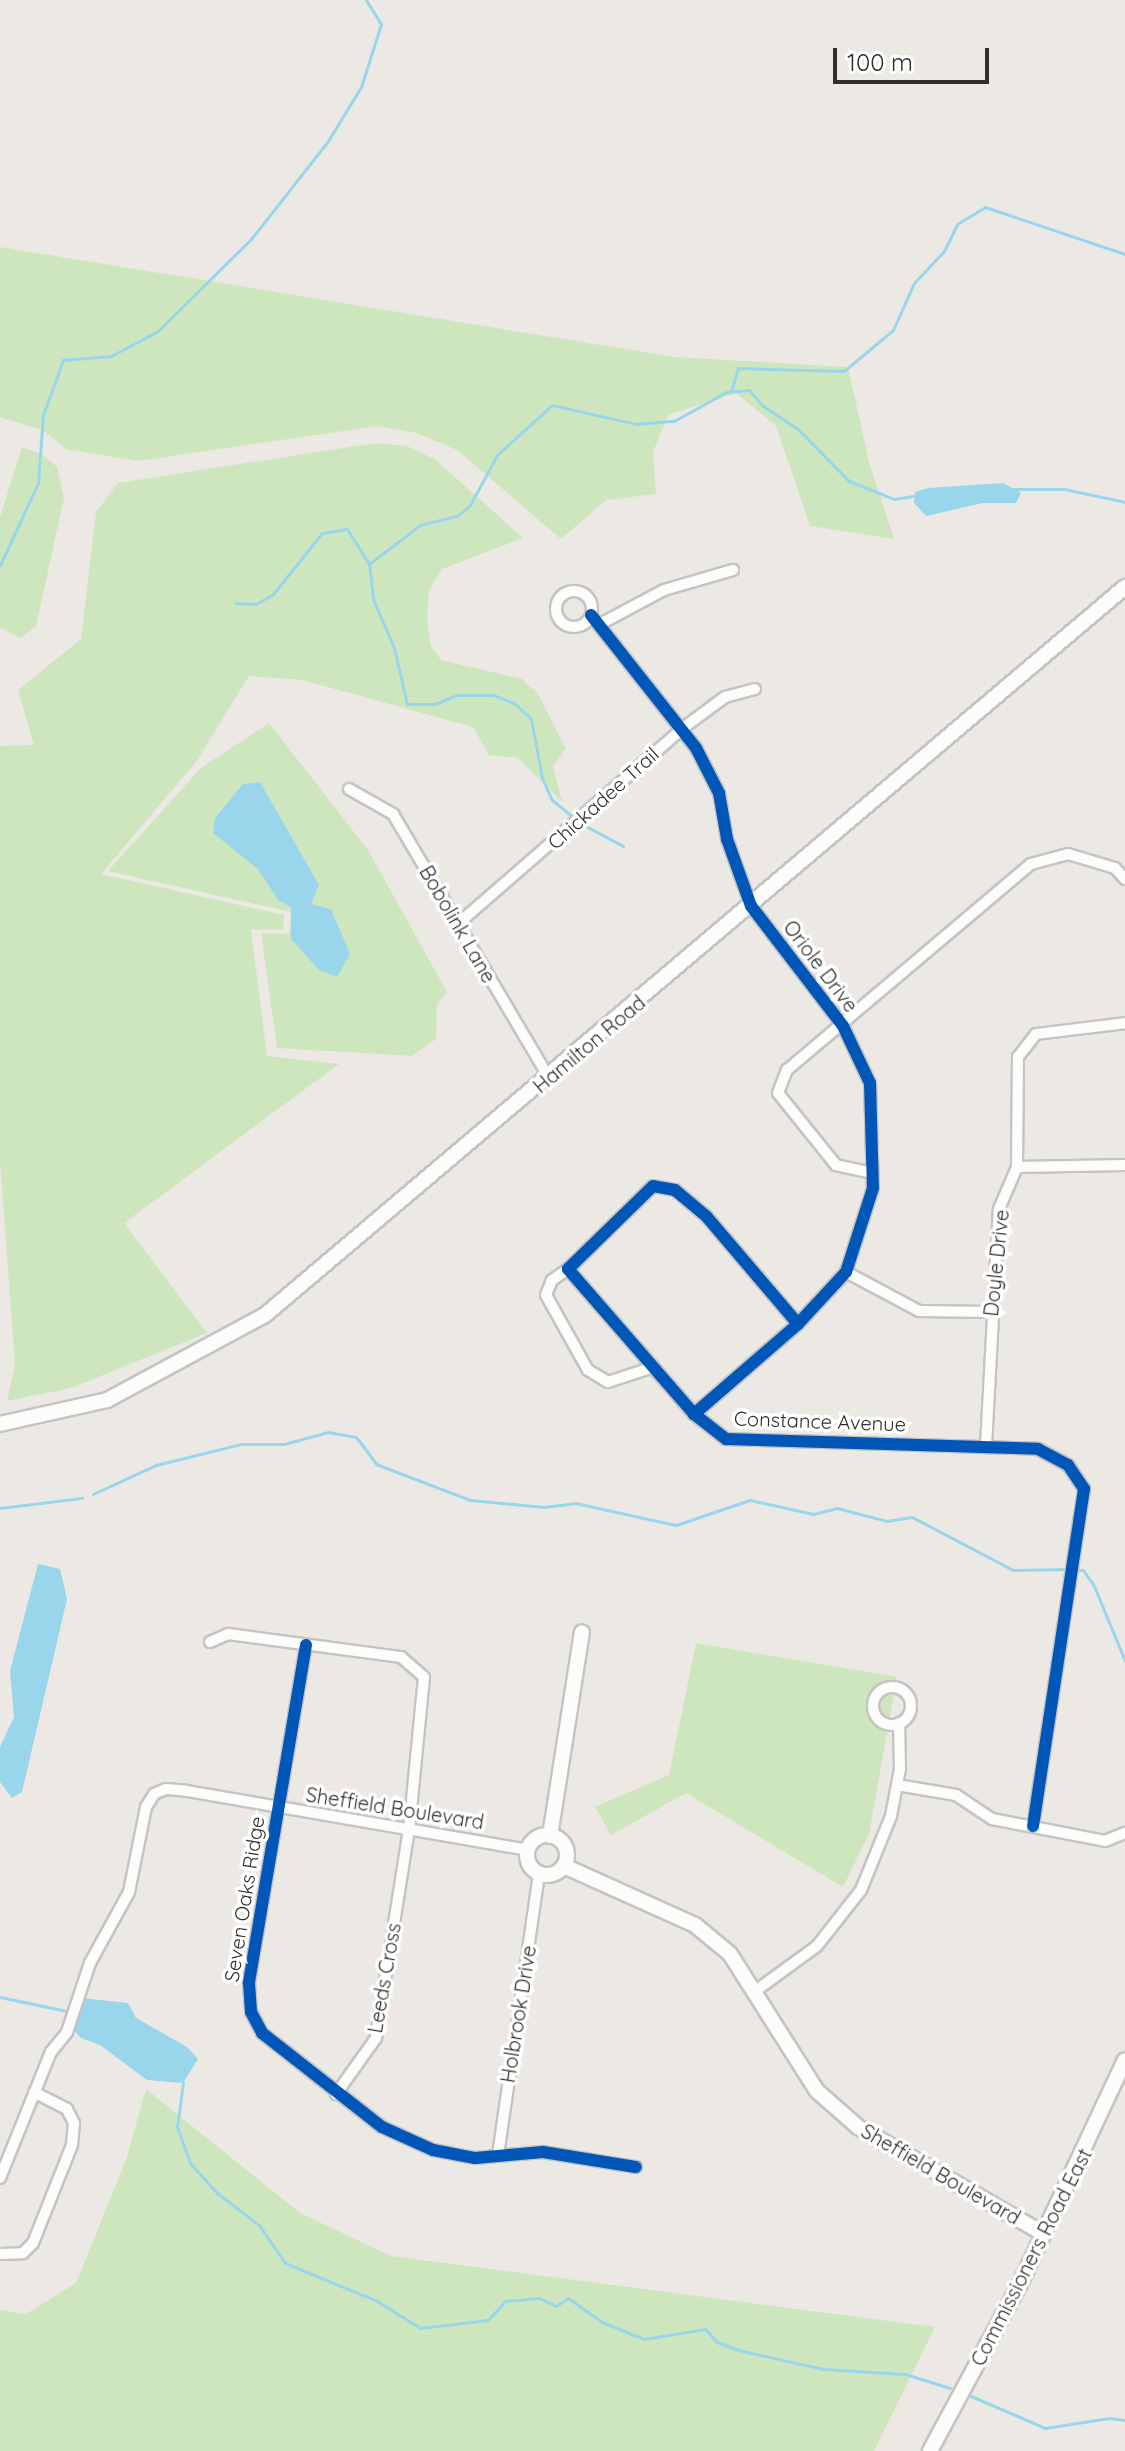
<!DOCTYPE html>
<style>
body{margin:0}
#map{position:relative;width:1125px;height:2451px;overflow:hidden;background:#ece8e4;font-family:Quicksand,sans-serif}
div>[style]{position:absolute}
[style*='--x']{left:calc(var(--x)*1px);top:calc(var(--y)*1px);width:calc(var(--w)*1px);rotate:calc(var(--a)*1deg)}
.green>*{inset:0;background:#cee6be}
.water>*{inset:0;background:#99d6ec}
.stream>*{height:3px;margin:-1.5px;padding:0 1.5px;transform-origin:1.5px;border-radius:1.5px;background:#99d6ec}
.roads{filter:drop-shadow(2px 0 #c5c4c5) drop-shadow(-2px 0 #c5c4c5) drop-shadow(0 2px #c5c4c5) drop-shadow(0 -2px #c5c4c5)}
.street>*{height:10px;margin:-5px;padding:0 5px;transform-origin:5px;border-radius:5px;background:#fcfcfb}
.street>.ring{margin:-5px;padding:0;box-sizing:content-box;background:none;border:10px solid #fcfcfb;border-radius:50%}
.secondary>*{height:14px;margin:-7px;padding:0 7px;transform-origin:7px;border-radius:7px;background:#fcfcfb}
.secondary>.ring{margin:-7px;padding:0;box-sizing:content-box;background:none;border:14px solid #fcfcfb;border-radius:50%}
.cycleway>*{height:12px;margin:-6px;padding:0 6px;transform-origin:6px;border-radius:6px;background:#0057b8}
span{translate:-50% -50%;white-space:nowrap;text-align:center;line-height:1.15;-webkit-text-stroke:7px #fff;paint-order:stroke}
.street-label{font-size:20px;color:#2e2e2e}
.scale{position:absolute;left:833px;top:48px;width:156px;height:36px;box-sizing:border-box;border:4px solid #2e2e2e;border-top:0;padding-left:10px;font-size:24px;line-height:28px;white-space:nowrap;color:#2e2e2e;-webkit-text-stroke:6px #fff;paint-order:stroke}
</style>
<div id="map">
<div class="green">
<i style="clip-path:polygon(0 247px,674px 357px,848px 367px,869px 462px,894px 539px,810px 526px,776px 426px,736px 393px,668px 415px,653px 452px,656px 494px,606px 500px,561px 539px,457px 450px,417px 433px,378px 426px,138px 461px,66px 449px,44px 431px,0 417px)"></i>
<i style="clip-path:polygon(376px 443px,407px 446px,436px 460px,523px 538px,442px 569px,429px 590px,427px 620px,431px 646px,441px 660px,522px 679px,538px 694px,566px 749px,553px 766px,562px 802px,518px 758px,489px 755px,473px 727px,302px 680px,249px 676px,196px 762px,101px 874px,284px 915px,283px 929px,251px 930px,267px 1056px,339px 1064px,124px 1223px,207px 1333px,71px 1388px,7px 1401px,15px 1365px,0 1161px,0 746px,34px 745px,18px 690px,81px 639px,96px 512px,118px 483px)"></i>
<i style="clip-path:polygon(22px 447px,42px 454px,57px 467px,64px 498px,36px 626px,21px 638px,0 628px,0 517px)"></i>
<i style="clip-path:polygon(269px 723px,368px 850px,447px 992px,437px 1005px,436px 1039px,412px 1056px,277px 1048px,261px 933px,289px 934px,291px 912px,108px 871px,201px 768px)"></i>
<i style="clip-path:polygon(696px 1643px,897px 1677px,869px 1834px,843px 1887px,686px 1793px,611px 1835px,595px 1807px,669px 1775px)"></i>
<i style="clip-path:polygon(146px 2089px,300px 2213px,391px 2256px,935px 2327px,874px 2451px,0 2451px,0 2310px,26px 2314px,76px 2283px,126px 2160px)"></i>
</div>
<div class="water">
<i style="clip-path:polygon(1003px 483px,1021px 493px,1016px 503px,983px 503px,926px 516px,914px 503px,915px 492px,928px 488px)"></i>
<i style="clip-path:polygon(260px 782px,319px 885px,311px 904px,331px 909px,350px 954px,337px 977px,319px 970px,291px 939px,291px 907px,278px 900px,258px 869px,213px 833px,215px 818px,243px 784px)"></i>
<i style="clip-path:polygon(38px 1564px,60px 1569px,67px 1599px,22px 1792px,12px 1798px,0 1782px,0 1747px,14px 1717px,10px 1671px)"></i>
<i style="clip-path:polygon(82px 1998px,128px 2003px,136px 2018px,187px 2047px,198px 2059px,183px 2083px,147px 2080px,100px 2045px,81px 2038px,70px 2026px)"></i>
</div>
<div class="stream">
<i style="--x:731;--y:392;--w:25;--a:-74"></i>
<i style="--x:738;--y:368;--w:106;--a:1.6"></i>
<i style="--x:844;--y:371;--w:64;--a:-39.9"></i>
<i style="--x:893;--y:330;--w:51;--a:-65.9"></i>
<i style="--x:914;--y:283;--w:44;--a:-46.8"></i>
<i style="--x:944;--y:251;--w:30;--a:-64"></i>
<i style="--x:957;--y:224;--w:33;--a:-31"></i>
<i style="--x:985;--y:207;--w:148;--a:18.6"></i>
<i style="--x:1013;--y:489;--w:51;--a:0"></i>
<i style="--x:1064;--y:489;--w:62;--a:12"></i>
<i style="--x:369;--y:564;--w:64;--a:-37.4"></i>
<i style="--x:420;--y:525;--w:38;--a:-14"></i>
<i style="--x:457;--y:516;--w:17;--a:-40"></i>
<i style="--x:470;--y:505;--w:57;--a:-61.6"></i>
<i style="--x:497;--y:455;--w:74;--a:-42.3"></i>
<i style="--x:552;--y:405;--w:86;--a:12.7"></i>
<i style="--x:636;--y:424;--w:38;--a:-5"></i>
<i style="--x:674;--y:421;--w:60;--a:-29.1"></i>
<i style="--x:726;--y:392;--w:23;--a:-5"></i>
<i style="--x:749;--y:390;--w:21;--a:49"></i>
<i style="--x:763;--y:406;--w:43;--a:33.7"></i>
<i style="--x:799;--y:430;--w:71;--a:45.6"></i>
<i style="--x:849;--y:481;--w:48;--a:21.8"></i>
<i style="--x:894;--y:499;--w:19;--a:-9"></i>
<i style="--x:0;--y:565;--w:90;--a:-65.1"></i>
<i style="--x:38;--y:483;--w:68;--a:-85.8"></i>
<i style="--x:43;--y:415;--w:59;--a:-70"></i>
<i style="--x:63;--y:360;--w:48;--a:-4.8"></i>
<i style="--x:111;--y:356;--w:53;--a:-28"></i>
<i style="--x:158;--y:331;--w:131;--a:-44.7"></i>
<i style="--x:251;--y:239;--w:125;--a:-51.8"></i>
<i style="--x:328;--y:141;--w:63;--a:-58.6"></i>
<i style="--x:361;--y:87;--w:66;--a:-72.4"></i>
<i style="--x:381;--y:24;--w:28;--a:-122"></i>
<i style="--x:236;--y:603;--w:20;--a:3"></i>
<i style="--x:256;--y:604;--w:20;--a:-30"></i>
<i style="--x:273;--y:594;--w:78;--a:-51.2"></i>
<i style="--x:322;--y:533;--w:25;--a:-9"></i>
<i style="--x:347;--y:529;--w:41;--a:57.8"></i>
<i style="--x:369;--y:564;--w:35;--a:83"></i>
<i style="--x:373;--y:599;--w:53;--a:66.8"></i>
<i style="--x:394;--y:648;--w:57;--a:76.9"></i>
<i style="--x:407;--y:704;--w:28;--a:0"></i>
<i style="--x:435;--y:704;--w:23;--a:-23"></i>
<i style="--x:456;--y:695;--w:37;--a:0"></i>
<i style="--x:493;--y:695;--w:22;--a:21"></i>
<i style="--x:514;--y:703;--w:23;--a:43"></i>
<i style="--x:531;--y:719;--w:60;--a:79.4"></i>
<i style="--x:542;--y:778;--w:24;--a:66"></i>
<i style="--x:552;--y:800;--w:28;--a:39"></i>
<i style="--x:580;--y:823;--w:49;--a:28.1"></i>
<i style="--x:93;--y:1494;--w:69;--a:-24.7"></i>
<i style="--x:156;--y:1465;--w:88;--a:-13.9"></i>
<i style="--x:241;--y:1444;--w:43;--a:0"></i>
<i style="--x:284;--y:1444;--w:46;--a:-15.3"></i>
<i style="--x:328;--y:1432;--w:28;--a:10"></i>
<i style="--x:356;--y:1437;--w:34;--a:53"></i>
<i style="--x:376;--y:1464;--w:101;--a:21"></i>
<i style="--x:470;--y:1500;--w:74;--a:5.4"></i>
<i style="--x:544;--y:1507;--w:31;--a:-7"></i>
<i style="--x:575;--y:1503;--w:103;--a:12.3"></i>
<i style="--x:676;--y:1525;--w:78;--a:-18.7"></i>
<i style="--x:750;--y:1500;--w:65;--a:12.5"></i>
<i style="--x:813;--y:1514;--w:25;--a:-14"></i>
<i style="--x:837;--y:1508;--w:52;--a:14.6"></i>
<i style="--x:887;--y:1521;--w:25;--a:-9"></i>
<i style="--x:912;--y:1517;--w:114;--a:27.7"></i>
<i style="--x:1013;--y:1570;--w:55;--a:-1"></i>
<i style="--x:0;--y:1508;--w:83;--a:-7"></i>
<i style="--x:1075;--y:1570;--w:8;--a:0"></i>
<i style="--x:1083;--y:1570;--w:19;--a:55"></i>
<i style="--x:1094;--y:1586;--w:81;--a:67.5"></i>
<i style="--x:0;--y:1997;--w:73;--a:11.9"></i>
<i style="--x:183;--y:2083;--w:44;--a:97.8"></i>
<i style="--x:177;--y:2127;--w:38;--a:70"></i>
<i style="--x:190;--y:2163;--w:40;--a:48"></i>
<i style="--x:217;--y:2193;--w:53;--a:37.3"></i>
<i style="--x:259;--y:2225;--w:46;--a:55.6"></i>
<i style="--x:285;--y:2263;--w:100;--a:22.4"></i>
<i style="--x:377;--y:2301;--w:51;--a:32.1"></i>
<i style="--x:420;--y:2328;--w:68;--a:-6.7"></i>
<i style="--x:488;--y:2320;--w:25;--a:-48"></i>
<i style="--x:505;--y:2301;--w:34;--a:-5"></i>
<i style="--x:539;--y:2298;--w:19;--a:25"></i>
<i style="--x:556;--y:2306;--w:14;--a:-34"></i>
<i style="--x:568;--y:2298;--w:42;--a:35.2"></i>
<i style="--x:602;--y:2322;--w:45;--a:22"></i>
<i style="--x:644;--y:2339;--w:62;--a:-9.3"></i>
<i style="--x:705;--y:2329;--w:18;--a:47"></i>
<i style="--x:717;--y:2342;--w:27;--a:20"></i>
<i style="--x:742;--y:2351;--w:83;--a:12.5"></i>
<i style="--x:823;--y:2369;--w:82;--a:3.5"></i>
<i style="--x:905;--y:2374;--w:47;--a:17.3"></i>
<i style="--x:971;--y:2396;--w:81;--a:23.4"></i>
<i style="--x:1045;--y:2428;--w:65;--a:-8.9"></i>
<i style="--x:1109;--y:2418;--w:16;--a:7"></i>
</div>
<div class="roads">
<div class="street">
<i class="ring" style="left:556px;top:591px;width:26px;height:26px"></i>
<i style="--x:591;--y:615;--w:169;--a:51.7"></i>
<i style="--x:696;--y:748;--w:51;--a:62.9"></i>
<i style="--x:719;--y:793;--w:47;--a:80.1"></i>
<i style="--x:727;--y:839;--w:71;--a:70.3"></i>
<i style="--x:751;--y:906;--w:151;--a:52.5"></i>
<i style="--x:843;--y:1026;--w:63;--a:64.7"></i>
<i style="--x:870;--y:1083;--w:105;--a:88.4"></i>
<i style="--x:873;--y:1188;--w:88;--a:107.8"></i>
<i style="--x:846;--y:1272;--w:71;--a:132.7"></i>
<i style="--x:798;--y:1324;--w:138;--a:139.1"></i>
<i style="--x:602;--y:623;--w:70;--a:-28"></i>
<i style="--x:664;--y:590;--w:72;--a:-16.2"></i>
<i style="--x:349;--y:789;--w:51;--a:29.6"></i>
<i style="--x:393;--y:814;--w:307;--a:59.4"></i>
<i style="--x:460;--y:922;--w:296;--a:-41"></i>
<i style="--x:683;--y:728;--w:52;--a:-36.4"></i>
<i style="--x:725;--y:697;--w:31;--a:-15"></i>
<i style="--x:1017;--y:1167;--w:108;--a:-1.1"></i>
<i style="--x:873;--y:1173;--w:38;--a:-168"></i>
<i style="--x:836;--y:1165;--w:92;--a:-128.9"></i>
<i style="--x:778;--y:1093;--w:25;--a:-69"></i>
<i style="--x:787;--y:1070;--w:319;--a:-40.2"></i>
<i style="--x:1031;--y:864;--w:38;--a:-15"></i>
<i style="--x:1068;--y:854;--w:49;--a:16.6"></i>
<i style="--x:1115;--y:868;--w:15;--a:48"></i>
<i style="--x:568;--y:1269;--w:19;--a:145"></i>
<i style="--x:552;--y:1280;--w:16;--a:112"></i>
<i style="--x:546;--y:1295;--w:86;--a:60.8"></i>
<i style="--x:588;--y:1370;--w:23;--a:31"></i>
<i style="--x:608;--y:1382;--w:48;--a:-18.1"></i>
<i style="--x:846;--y:1272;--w:83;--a:28.1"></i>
<i style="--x:919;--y:1311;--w:71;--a:0.8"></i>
<i style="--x:798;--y:1324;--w:142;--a:-130.4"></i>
<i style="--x:706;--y:1216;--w:40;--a:-140"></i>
<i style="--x:675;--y:1190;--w:22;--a:-170"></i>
<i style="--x:653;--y:1186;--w:119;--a:135.7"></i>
<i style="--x:568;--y:1269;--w:192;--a:49"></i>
<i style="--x:694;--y:1414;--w:41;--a:38"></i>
<i style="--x:726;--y:1439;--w:312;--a:1.8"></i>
<i style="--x:1038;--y:1449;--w:34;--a:28"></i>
<i style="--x:1068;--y:1465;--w:29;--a:56"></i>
<i style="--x:1084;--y:1489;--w:341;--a:98.6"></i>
<i style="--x:986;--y:1446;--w:237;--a:-86.9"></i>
<i style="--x:999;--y:1209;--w:46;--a:-66.8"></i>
<i style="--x:1017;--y:1167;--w:110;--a:-89.5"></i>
<i style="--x:1018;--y:1057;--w:29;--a:-52"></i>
<i style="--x:1036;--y:1034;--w:90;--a:-7"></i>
<i style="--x:210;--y:1642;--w:20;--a:-24"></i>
<i style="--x:228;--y:1634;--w:175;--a:7.6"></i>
<i style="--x:401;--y:1657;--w:30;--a:41"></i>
<i style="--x:424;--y:1677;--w:153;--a:95.6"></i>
<i style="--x:409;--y:1829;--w:212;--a:99"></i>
<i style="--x:376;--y:2038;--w:69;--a:125.5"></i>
<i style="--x:306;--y:1645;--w:343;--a:99.6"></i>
<i style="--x:249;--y:1983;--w:29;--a:86"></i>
<i style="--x:251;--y:2012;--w:24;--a:62"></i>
<i style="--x:262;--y:2033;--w:152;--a:38.1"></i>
<i style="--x:382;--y:2127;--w:56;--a:24.3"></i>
<i style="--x:433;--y:2150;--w:43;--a:10.8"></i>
<i style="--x:475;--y:2158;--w:68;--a:-5"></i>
<i style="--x:543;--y:2152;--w:94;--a:9.2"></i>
<i class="ring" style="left:873px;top:1687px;width:28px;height:28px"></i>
<i style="--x:897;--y:1785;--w:60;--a:9.6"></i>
<i style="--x:956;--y:1795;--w:43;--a:33.7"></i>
<i style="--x:992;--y:1819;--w:115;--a:11"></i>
<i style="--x:1105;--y:1841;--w:22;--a:-22"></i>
<i style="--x:754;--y:1992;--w:78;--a:-36.1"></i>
<i style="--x:817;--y:1946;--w:71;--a:-51.8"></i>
<i style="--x:861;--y:1890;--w:80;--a:-67.9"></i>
<i style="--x:891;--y:1816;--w:48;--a:-79.2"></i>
<i style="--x:900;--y:1769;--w:46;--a:-91.2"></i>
<i style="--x:498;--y:2155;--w:285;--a:-81.7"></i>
<i style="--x:0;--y:2178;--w:136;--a:-68"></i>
<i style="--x:51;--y:2052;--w:26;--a:-51"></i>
<i style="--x:67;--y:2032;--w:73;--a:-71.6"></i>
<i style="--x:90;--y:1963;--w:81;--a:-61.2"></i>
<i style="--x:129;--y:1892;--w:87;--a:-78.7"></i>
<i style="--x:146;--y:1807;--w:15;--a:-58"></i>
<i style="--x:154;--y:1794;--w:13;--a:-23"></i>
<i style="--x:166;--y:1789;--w:21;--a:5"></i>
<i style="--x:187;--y:1791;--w:346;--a:9.8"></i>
<i style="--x:0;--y:2254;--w:23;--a:-2"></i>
<i style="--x:23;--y:2253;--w:14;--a:-45"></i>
<i style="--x:33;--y:2243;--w:105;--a:-68.3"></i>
<i style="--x:72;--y:2145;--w:22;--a:-85"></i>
<i style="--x:74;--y:2123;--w:16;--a:-117"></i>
<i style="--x:67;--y:2109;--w:37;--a:-153"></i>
</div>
<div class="secondary">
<i style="--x:0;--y:1424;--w:110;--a:-12.6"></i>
<i style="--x:107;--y:1400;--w:179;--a:-28.3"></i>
<i style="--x:265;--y:1315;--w:1127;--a:-40.25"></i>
<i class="ring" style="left:527px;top:1835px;width:26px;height:26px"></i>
<i style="--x:550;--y:1836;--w:206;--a:-81.1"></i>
<i style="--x:564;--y:1866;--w:144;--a:24.2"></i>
<i style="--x:695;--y:1925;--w:45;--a:39.6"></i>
<i style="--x:730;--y:1954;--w:162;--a:57.6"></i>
<i style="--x:817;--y:2091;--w:55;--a:41.3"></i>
<i style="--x:858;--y:2127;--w:212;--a:29.9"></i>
<i style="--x:930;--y:2451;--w:190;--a:-61.7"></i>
<i style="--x:1020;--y:2284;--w:247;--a:-64.9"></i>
</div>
</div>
<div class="cycleway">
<i style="--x:591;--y:615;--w:169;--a:51.7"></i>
<i style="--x:696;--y:748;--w:51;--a:62.9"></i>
<i style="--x:719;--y:793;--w:47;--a:80.1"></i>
<i style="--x:727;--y:839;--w:71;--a:70.3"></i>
<i style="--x:751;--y:906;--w:151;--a:52.5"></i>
<i style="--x:843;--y:1026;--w:63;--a:64.7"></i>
<i style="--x:870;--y:1083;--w:105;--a:88.4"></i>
<i style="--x:873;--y:1188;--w:88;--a:107.8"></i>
<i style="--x:846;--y:1272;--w:71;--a:132.7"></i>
<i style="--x:798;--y:1324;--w:138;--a:139.1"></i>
<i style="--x:798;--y:1324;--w:142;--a:-130.4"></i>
<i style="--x:706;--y:1216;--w:40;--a:-140"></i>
<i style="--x:675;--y:1190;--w:22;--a:-170"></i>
<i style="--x:653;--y:1186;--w:119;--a:135.7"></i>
<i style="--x:568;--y:1269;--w:192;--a:49"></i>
<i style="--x:694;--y:1414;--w:41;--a:38"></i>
<i style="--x:726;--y:1439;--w:312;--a:1.8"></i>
<i style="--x:1038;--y:1449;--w:34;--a:28"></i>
<i style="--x:1068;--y:1465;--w:29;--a:56"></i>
<i style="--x:1084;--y:1489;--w:341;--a:98.6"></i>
<i style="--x:306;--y:1645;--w:343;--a:99.6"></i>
<i style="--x:249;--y:1983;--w:29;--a:86"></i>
<i style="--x:251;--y:2012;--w:24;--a:62"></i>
<i style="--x:262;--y:2033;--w:152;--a:38.1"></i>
<i style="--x:382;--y:2127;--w:56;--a:24.3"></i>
<i style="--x:433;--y:2150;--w:43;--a:10.8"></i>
<i style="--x:475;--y:2158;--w:68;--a:-5"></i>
<i style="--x:543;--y:2152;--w:94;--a:9.2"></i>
</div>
<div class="street-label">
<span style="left:603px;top:798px;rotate:-42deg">Chickadee Trail</span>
<span style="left:458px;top:924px;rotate:60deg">Bobolink Lane</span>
<span style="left:821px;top:966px;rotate:53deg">Oriole Drive</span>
<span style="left:589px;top:1044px;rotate:-40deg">Hamilton Road</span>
<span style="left:996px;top:1263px;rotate:-84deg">Doyle Drive</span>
<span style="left:820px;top:1421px;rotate:2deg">Constance Avenue</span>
<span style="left:395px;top:1808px;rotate:9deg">Sheffield Boulevard</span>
<span style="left:244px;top:1899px;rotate:-81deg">Seven Oaks Ridge</span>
<span style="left:384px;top:1978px;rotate:-80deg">Leeds Cross</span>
<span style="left:518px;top:2014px;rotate:-81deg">Holbrook Drive</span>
<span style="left:941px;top:2174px;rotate:30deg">Sheffield Boulevard</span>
<span style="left:1031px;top:2257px;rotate:-63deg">Commissioners Road East</span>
</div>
<div class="scale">100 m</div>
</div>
